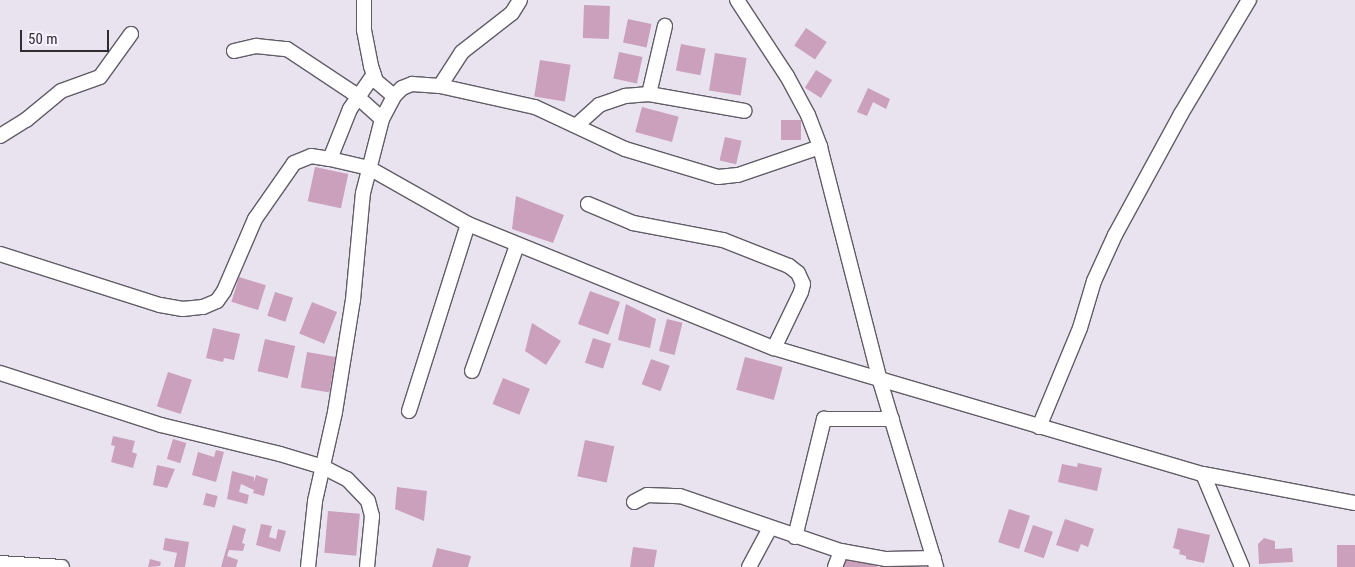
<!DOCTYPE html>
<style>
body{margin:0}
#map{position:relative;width:1355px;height:567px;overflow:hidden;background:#e9e3f0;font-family:"Roboto Condensed",sans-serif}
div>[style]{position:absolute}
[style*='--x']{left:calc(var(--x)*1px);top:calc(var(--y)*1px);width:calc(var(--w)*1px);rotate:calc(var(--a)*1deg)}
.building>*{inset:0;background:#caa0bd;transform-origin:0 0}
.roads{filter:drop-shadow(1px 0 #615c66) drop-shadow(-1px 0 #615c66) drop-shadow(0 1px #615c66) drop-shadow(0 -1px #615c66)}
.minor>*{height:14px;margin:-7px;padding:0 7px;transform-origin:7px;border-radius:7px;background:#fff}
span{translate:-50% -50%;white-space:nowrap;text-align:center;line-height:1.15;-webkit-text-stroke:4.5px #f7f0fd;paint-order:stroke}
.scale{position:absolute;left:20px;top:30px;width:89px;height:22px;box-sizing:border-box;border:2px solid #2e2c31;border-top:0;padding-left:6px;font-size:15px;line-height:18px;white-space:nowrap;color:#2e2c31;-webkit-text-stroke:4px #f7f0fd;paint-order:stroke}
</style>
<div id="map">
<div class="building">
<i style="left:584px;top:5px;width:26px;height:33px;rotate:2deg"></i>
<i style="left:628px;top:19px;width:24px;height:24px;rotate:12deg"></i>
<i style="left:806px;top:28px;width:25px;height:21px;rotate:34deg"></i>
<i style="left:681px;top:44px;width:25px;height:27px;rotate:11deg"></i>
<i style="left:619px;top:52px;width:24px;height:27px;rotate:12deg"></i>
<i style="left:715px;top:53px;width:32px;height:38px;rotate:9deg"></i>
<i style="left:540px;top:60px;width:31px;height:37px;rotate:9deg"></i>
<i style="left:816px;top:70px;width:19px;height:21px;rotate:32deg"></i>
<i style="clip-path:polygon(868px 88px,890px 99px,886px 109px,873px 102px,867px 116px,857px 112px)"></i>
<i style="left:642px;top:107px;width:38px;height:26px;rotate:15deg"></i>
<i style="left:781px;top:120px;width:20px;height:20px"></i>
<i style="left:725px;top:137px;width:17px;height:24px;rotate:13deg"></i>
<i style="left:315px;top:167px;width:34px;height:35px;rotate:12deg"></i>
<i style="clip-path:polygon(516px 196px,564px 215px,553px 243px,512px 229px)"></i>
<i style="left:239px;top:277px;width:28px;height:26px;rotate:17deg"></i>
<i style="left:590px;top:291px;width:32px;height:35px;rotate:20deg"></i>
<i style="left:275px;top:292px;width:19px;height:25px;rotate:18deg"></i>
<i style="left:312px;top:302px;width:27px;height:34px;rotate:22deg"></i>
<i style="clip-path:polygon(626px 304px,656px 319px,650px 348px,618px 340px)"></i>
<i style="left:667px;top:319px;width:16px;height:33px;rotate:14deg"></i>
<i style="clip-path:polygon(532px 323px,561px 341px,546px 365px,525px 351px)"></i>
<i style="clip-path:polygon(213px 328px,240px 334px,234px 360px,224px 358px,223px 362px,206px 358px)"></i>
<i style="left:593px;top:338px;width:19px;height:26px;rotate:18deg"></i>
<i style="left:265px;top:339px;width:31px;height:33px;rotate:13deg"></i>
<i style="left:307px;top:352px;width:29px;height:36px;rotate:10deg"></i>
<i style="left:745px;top:357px;width:39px;height:34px;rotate:15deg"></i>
<i style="left:651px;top:359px;width:20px;height:27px;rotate:20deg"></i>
<i style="left:168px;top:372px;width:25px;height:36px;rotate:18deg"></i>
<i style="left:503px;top:378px;width:29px;height:28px;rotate:22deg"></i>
<i style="clip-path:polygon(113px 436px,135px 441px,132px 452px,137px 454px,133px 468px,111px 462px,115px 446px,111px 445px)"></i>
<i style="left:173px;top:439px;width:14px;height:21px;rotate:17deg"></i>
<i style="left:585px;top:440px;width:30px;height:37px;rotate:12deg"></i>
<i style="clip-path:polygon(216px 450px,224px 452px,216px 482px,192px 475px,198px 452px,214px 457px)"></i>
<i style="clip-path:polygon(1078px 463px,1102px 468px,1097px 491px,1058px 482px,1062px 464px,1077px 467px)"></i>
<i style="clip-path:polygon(157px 465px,175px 469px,167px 488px,153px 485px)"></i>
<i style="clip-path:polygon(232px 471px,254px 477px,254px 482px,256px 475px,268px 479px,264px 496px,253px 493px,254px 490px,241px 484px,239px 492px,249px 495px,247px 504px,227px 499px)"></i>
<i style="clip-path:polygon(397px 487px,427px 491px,424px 521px,395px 509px)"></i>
<i style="left:206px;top:493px;width:12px;height:12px;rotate:14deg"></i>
<i style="left:1009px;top:509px;width:22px;height:35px;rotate:18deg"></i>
<i style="left:328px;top:511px;width:32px;height:42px;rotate:5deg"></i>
<i style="clip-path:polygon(1065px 519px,1094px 529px,1088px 547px,1081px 544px,1078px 552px,1056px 545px)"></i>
<i style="clip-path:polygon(261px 524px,272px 526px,269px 537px,276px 539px,278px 529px,286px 531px,280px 552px,256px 545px)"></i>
<i style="clip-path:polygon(233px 525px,246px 529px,242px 543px,245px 544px,243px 551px,229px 550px,227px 556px,238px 560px,236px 567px,221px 567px)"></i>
<i style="left:1033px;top:525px;width:21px;height:28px;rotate:19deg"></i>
<i style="clip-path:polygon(1178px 528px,1210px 535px,1204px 563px,1186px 559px,1186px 556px,1179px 554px,1180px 550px,1173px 548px)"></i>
<i style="clip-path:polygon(165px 538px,189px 542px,185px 567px,174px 567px,177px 553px,163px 550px)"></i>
<i style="clip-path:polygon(1264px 538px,1275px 541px,1275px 549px,1292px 548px,1293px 562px,1259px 564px,1258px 544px)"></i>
<i style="left:1355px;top:545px;width:22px;height:18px;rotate:90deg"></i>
<i style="clip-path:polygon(633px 547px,657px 550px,654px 567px,630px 567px)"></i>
<i style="clip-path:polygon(437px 548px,471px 556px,468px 567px,432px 567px)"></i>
<i style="clip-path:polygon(845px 553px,878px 567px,839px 567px)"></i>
<i style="clip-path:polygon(150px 559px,161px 562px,160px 566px,148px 567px)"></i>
</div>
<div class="roads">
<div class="minor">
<i style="--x:364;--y:0;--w:30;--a:90"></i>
<i style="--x:364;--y:30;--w:37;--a:79"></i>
<i style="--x:371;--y:66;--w:16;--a:72"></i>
<i style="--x:376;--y:81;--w:23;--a:40"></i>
<i style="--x:737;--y:0;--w:91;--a:56.7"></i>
<i style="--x:787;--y:76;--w:44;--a:61.7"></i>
<i style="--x:808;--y:115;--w:34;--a:69"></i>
<i style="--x:820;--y:147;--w:242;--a:75.6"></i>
<i style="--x:880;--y:381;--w:194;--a:73.2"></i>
<i style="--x:234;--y:51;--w:23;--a:-13"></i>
<i style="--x:256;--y:46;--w:31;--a:6"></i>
<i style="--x:287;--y:49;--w:78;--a:33.5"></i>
<i style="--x:352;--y:92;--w:40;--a:42"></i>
<i style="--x:440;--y:86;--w:40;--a:-57.1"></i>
<i style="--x:462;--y:52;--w:63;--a:-38"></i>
<i style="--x:512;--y:13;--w:15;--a:-58"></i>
<i style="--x:649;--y:94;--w:70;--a:-76.8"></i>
<i style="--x:577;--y:125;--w:30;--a:-42"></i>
<i style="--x:599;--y:105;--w:28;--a:-19"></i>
<i style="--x:625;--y:96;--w:24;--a:-5"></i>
<i style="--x:649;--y:94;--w:97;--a:10"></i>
<i style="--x:0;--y:136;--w:31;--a:-32"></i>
<i style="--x:26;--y:120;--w:45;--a:-39.6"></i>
<i style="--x:61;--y:91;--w:41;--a:-19.7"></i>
<i style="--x:100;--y:77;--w:53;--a:-54.2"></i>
<i style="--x:330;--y:159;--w:54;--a:-68.2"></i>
<i style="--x:350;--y:109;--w:42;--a:-55.6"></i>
<i style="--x:588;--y:204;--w:49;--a:22.9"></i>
<i style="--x:633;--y:223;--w:92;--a:10.7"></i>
<i style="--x:723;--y:240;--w:71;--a:21.5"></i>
<i style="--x:789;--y:266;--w:11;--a:38"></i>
<i style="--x:798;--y:273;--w:12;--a:66"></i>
<i style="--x:803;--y:284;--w:8;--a:104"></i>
<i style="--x:801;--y:292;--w:62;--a:115.7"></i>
<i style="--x:0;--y:254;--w:168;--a:17.7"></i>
<i style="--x:160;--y:305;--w:23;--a:10"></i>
<i style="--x:183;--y:309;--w:20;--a:-6"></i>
<i style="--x:203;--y:307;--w:15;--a:-23"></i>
<i style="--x:217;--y:301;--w:12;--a:-55"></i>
<i style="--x:224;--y:291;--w:78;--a:-66.7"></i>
<i style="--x:255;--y:219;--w:68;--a:-55.1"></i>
<i style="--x:294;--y:163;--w:18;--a:-22"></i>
<i style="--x:311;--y:156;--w:19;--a:9"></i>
<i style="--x:330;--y:159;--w:40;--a:13"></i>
<i style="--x:369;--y:168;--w:114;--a:29.5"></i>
<i style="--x:468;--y:224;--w:330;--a:22.1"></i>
<i style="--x:774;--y:348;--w:447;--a:16.4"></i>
<i style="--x:1203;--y:474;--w:155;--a:10.8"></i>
<i style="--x:472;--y:371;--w:134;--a:-70.3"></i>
<i style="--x:0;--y:373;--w:169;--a:17.9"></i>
<i style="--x:161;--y:425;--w:122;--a:13.7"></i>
<i style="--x:280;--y:454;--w:45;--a:16.8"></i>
<i style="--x:323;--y:467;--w:27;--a:27"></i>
<i style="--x:347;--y:479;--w:30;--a:46"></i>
<i style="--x:368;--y:501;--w:16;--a:75"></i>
<i style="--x:372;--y:516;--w:51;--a:95.6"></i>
<i style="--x:409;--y:411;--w:196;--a:-72.5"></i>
<i style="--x:1039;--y:427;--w:107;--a:-67.5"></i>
<i style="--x:1080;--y:328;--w:49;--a:-73.4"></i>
<i style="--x:1094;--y:281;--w:51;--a:-65.5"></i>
<i style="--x:1115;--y:235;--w:138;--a:-61.4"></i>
<i style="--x:1181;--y:114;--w:133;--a:-59.2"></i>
<i style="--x:1203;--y:474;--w:101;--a:67.2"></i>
<i style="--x:634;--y:502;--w:15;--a:-28"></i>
<i style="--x:647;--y:495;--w:33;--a:2"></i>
<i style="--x:680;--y:496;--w:170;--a:18.9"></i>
<i style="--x:795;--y:537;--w:122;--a:-76.2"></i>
<i style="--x:824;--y:419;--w:68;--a:0"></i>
<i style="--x:0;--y:563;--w:62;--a:3.7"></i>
<i style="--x:308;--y:567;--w:66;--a:-83.9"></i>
<i style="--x:315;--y:501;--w:91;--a:-77.3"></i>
<i style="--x:335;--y:412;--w:113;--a:-80.9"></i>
<i style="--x:353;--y:300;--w:107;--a:-84.7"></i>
<i style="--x:363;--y:193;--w:76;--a:-75.6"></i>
<i style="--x:382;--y:119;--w:26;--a:-62"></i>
<i style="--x:394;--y:96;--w:11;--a:-45"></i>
<i style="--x:402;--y:88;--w:11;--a:-22"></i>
<i style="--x:412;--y:84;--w:28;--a:4"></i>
<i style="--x:440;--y:86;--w:97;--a:12.5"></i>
<i style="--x:535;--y:107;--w:99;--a:25"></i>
<i style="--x:625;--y:149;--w:97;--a:16.8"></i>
<i style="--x:718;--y:177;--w:20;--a:-6"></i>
<i style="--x:738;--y:175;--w:87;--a:-18.9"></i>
<i style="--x:749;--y:567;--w:44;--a:-61.7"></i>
<i style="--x:835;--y:567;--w:17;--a:-69"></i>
<i style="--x:841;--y:551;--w:46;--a:10.1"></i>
<i style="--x:886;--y:559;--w:48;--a:-1.2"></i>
</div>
</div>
<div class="scale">50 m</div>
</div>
